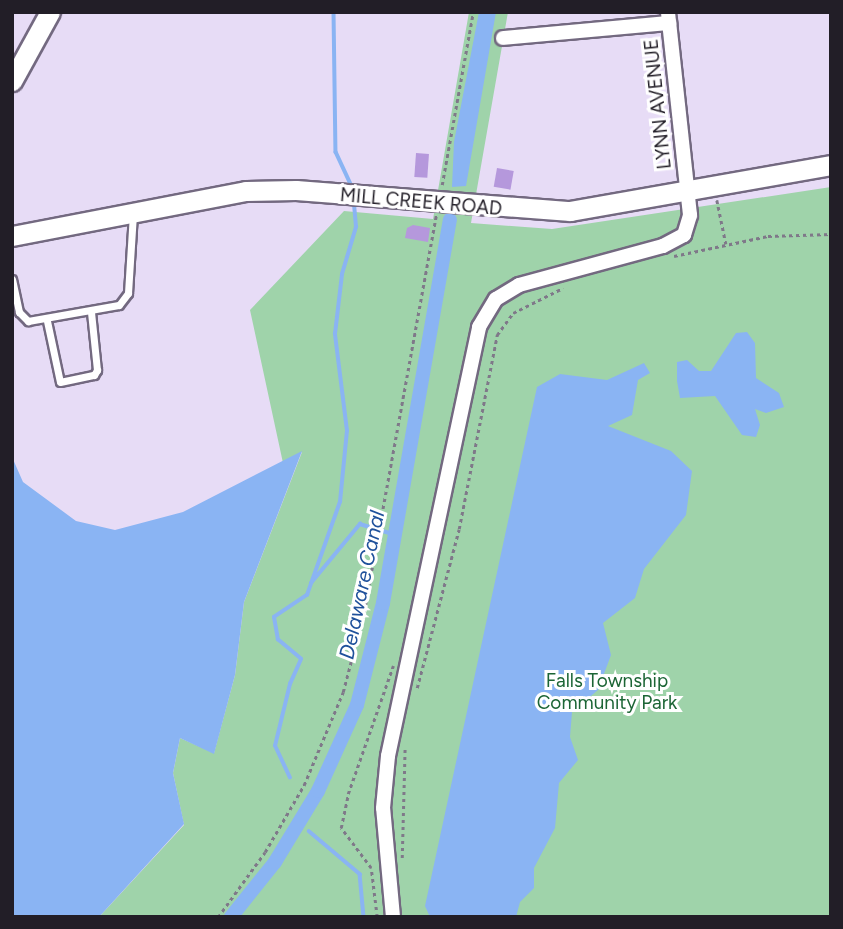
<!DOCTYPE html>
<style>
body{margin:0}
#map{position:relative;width:843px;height:929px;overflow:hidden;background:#e7dcf6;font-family:Figtree,sans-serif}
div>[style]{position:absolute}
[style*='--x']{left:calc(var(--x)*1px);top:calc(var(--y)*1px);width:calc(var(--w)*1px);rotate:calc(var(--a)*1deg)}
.green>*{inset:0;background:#9fd3aa}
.water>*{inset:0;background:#8ab4f3}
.stream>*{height:3.5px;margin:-1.75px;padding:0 1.75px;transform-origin:1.75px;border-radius:1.75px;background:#8ab4f3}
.canal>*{height:14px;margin:-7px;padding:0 7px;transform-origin:7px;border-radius:7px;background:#8ab4f3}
.building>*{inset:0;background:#b598dc;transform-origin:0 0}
.path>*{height:2.5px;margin-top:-1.25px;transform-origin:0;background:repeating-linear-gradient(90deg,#7f7889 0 3.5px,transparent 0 7px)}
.roads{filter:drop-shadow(2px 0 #736980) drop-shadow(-2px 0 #736980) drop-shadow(0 2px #736980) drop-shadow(0 -2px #736980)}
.lane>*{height:7px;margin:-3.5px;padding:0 3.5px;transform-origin:3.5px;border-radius:3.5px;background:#fff}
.street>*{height:14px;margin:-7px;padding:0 7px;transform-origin:7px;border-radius:7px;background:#fff}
.secondary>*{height:19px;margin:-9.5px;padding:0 9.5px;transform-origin:9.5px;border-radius:9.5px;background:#fff}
span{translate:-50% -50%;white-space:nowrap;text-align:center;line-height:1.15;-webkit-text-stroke:6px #fff;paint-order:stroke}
.street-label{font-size:19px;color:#221e27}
.park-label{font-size:19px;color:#1c6535}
.water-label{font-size:21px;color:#1f519b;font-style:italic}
.frame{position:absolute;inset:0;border:14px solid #221e27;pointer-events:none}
</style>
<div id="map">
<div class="green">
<i style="clip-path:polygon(469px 12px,508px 12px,471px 223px,552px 229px,831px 187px,831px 917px,99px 917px,184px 825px,173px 773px,180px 738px,214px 753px,235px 675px,244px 602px,302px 452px,283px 463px,250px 310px,344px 211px,433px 219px)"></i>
</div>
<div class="water">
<i style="clip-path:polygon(479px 12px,496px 12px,466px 186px,452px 187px,454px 142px)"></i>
<i style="clip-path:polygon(747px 332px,755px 343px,756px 378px,779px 393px,784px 407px,766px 413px,755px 409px,760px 425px,756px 437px,742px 435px,715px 396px,680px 398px,677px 381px,677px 362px,687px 360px,699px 371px,711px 371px,736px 333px)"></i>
<i style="clip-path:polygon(644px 363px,650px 373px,638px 380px,632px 415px,608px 426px,671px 451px,692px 471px,686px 515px,644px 569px,635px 598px,603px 623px,611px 655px,598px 690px,572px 712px,570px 737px,578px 760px,559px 783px,555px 828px,534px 868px,534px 888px,520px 902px,516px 917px,430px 917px,425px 906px,537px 387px,560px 374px,607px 380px)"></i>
<i style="clip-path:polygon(302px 451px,244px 602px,235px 675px,214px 754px,180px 738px,173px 773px,184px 824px,99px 917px,12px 917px,12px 457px,23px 482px,76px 521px,115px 530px,183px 512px)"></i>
</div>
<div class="stream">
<i style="--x:334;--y:12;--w:140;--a:89.2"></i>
<i style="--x:336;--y:152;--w:40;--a:65"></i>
<i style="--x:311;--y:583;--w:77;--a:-50.3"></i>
<i style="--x:360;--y:524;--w:38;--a:17"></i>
<i style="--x:290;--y:778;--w:35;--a:-115"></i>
<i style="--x:275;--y:746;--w:64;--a:-76.4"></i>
<i style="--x:290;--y:684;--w:27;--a:-66"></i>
<i style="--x:301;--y:659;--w:30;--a:-140"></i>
<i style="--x:278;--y:640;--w:23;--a:-100"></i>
<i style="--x:274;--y:617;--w:40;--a:-34"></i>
<i style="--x:307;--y:595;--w:99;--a:-70.5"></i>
<i style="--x:340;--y:502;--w:71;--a:-84.4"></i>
<i style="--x:347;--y:431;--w:98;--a:-97.1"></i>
<i style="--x:335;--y:334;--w:60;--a:-83.3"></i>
<i style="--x:342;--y:274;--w:49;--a:-73.4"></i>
<i style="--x:356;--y:227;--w:25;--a:-95"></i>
<i style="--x:309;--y:831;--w:67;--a:40.1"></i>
<i style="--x:360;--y:874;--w:43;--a:84.7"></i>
</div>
<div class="canal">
<i style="--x:231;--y:917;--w:70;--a:-51.3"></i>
<i style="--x:275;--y:862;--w:83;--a:-58.8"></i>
<i style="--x:318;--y:791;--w:94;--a:-65.6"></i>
<i style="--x:357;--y:705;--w:105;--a:-75.7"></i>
<i style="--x:383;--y:603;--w:389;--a:-80.1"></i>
</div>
<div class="building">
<i style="left:416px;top:153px;width:13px;height:24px;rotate:4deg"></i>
<i style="left:497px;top:168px;width:17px;height:19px;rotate:10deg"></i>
<i style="clip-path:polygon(413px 225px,430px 228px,428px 242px,405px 238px,407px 228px)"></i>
</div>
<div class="path">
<i style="--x:442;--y:185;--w:176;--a:-79.8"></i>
<i style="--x:717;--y:200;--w:45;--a:78.4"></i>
<i style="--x:674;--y:256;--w:96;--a:-12"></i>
<i style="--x:768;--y:236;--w:63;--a:-1.8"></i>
<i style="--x:417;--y:688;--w:164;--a:-75.2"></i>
<i style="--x:459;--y:529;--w:198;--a:-78.9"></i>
<i style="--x:497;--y:335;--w:27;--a:-54"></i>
<i style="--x:513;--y:313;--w:56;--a:-26.6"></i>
<i style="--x:402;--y:858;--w:112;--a:-88.5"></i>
<i style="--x:218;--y:917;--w:80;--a:-54.1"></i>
<i style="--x:265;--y:852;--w:78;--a:-59.8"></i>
<i style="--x:304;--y:785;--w:101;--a:-67.2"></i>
<i style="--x:343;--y:692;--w:83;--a:-75.3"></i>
<i style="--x:364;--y:612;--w:403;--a:-79.7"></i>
<i style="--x:377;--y:917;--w:49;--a:-97"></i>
<i style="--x:371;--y:868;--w:50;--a:-126.9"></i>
<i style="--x:341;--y:828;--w:35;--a:-78"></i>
<i style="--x:348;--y:794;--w:136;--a:-70.6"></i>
</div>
<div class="roads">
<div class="lane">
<i style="--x:12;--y:279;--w:34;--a:78"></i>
<i style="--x:19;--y:312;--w:13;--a:45"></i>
<i style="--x:28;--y:321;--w:92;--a:-10"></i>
<i style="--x:119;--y:305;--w:15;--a:-53"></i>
<i style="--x:128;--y:293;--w:80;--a:-86.4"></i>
<i style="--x:47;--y:321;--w:62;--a:78"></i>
<i style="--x:60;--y:382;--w:35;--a:-12"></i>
<i style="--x:94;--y:375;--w:6;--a:-59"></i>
<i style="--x:97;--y:370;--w:58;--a:-95.9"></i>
</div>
<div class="street">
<i style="--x:503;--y:38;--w:167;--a:-5.2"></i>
<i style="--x:393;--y:917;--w:109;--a:-95.2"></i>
<i style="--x:383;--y:808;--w:52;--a:-84.5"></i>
<i style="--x:388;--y:756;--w:439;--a:-78"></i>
<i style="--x:479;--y:327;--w:33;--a:-59"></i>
<i style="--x:496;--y:299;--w:27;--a:-31"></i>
<i style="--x:519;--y:285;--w:149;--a:-15.2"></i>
<i style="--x:663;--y:246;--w:24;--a:-28"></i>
<i style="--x:684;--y:235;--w:21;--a:-73"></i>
<i style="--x:690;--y:215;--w:204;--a:-96.2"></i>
</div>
<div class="secondary">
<i style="--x:12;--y:81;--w:79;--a:-61.2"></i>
<i style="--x:12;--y:236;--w:238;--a:-10.9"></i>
<i style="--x:246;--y:191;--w:50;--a:-1.1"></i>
<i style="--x:296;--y:190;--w:275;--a:4.4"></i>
<i style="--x:570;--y:211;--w:265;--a:-10"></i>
</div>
</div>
<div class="street-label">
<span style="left:658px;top:104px;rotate:-96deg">LYNN AVENUE</span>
<span style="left:421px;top:202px;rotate:5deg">MILL CREEK ROAD</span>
</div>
<div class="park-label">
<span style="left:607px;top:692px">Falls Township<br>Community Park</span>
</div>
<div class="water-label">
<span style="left:362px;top:585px;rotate:-78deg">Delaware Canal</span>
</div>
<div class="frame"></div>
</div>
